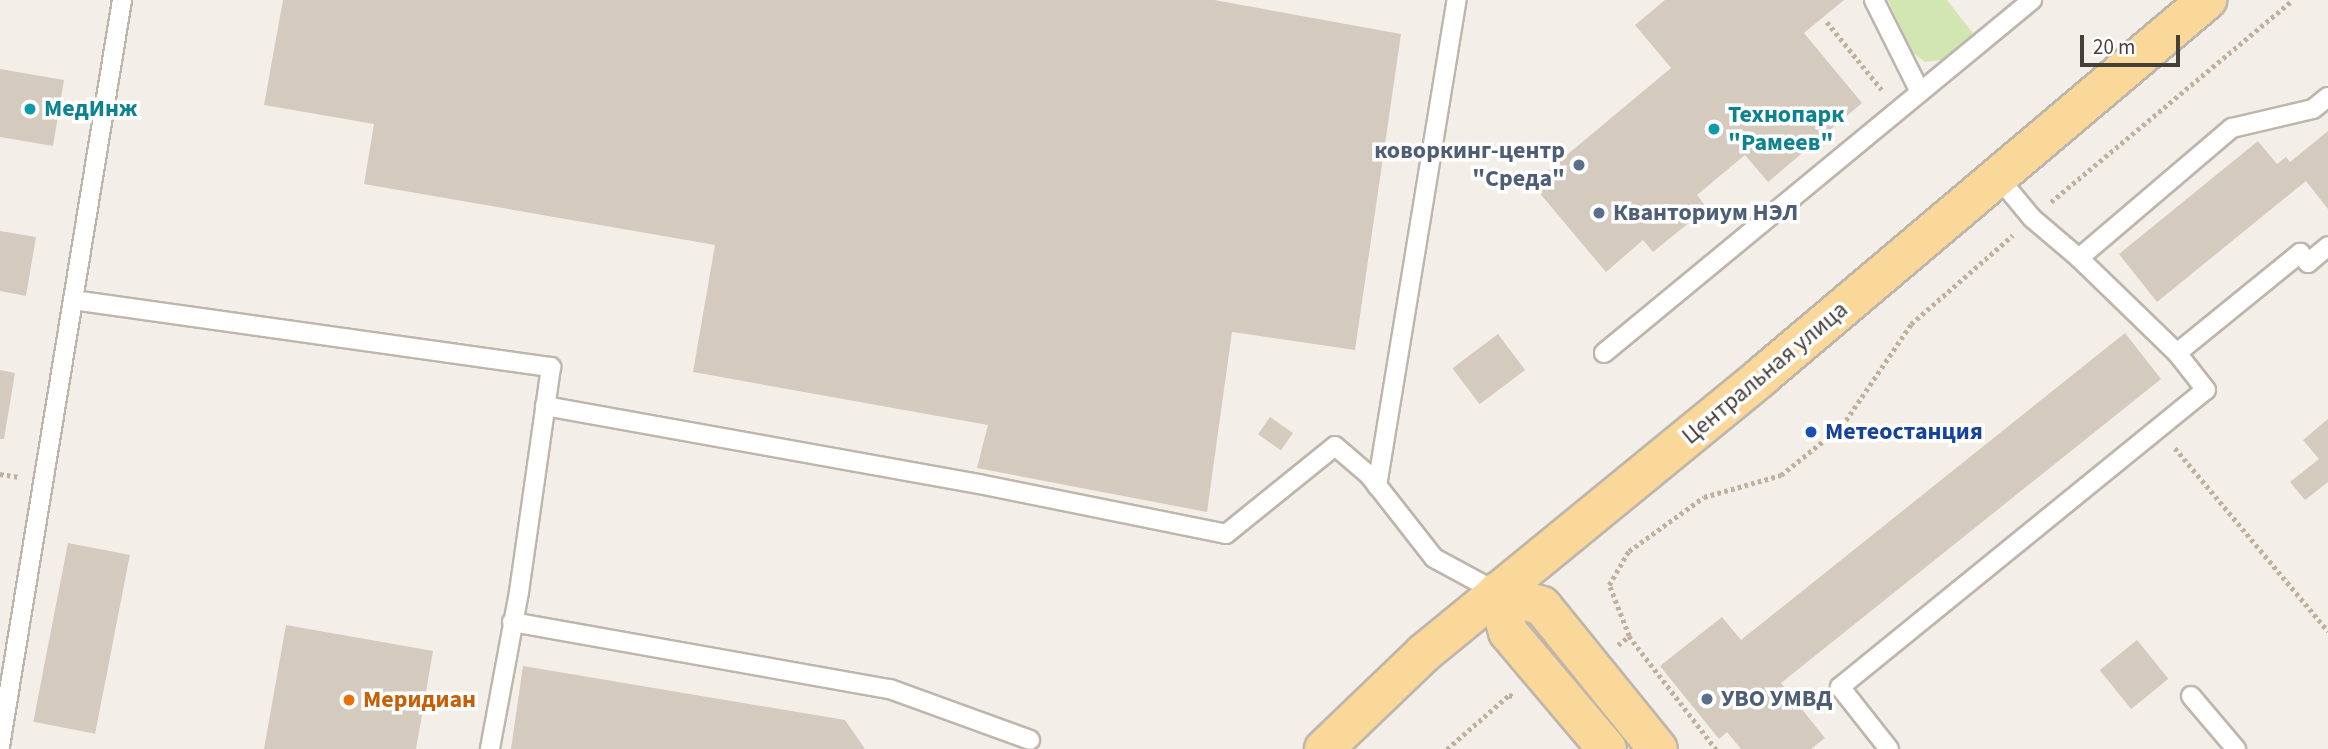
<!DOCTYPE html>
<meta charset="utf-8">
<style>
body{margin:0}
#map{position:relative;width:2328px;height:749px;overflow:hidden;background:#f3efe8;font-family:"Source Sans 3",sans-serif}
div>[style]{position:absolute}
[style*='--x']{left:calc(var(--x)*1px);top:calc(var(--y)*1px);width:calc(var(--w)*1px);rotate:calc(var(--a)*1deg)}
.green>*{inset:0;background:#d2e6b2}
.building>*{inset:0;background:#d4cabe;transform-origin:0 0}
.path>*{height:4.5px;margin-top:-2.25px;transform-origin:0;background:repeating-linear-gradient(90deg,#c0b19c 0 3.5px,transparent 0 7px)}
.roads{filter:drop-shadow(2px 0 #beb6ab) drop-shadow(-2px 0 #beb6ab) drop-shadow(0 2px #beb6ab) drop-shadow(0 -2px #beb6ab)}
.service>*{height:18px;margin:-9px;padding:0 9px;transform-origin:9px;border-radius:9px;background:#fff}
.primary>*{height:38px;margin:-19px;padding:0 19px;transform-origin:19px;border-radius:19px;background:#fad89a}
.dots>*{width:19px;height:19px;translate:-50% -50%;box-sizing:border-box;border:4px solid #fff;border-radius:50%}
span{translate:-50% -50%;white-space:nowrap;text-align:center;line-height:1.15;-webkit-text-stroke:7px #fff;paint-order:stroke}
.culture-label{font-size:24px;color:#0d838f;font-weight:700}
.left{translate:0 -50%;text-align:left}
.service-label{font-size:24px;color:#4e5e75;font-weight:700}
.right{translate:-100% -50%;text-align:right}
.street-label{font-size:24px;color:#463f37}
.transit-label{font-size:24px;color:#164399;font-weight:700}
.food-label{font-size:24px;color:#c56008;font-weight:700}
.scale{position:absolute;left:2080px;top:35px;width:100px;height:32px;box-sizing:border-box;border:4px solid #463f37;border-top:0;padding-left:9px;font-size:21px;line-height:24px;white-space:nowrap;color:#463f37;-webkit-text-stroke:5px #fff;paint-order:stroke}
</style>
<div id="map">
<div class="green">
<i style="clip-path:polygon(1888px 0,1947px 0,1975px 36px,1949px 59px,1925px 62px,1912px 52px)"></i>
</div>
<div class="building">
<i style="clip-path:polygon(283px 0,1214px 0,1401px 34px,1355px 350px,1232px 332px,1207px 512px,977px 468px,988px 425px,693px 372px,715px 245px,364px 184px,374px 124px,264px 105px)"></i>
<i style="clip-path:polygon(1665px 0,1844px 0,1804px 33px,1862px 103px,1768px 182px,1745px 155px,1697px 195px,1707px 208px,1653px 252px,1643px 240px,1606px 272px,1532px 184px,1671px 68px,1635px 25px)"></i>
<i style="clip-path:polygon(0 69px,64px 80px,53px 146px,0 137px)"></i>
<i style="clip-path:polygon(2328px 131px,2328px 209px,2306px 181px,2157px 302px,2119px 254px,2258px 141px,2277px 164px,2286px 157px,2290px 162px)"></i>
<i style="clip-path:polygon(0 231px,36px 237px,26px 296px,0 291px)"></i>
<i style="clip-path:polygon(2125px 333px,2161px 379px,1781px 683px,1825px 738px,1811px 749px,1741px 749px,1727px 732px,1719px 739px,1660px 666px,1722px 617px,1741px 640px)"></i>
<i style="left:1498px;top:334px;width:45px;height:57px;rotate:53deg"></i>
<i style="clip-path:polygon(0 370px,15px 373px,4px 439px,0 439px)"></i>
<i style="left:1270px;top:417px;width:28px;height:21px;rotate:35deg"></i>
<i style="clip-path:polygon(2328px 419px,2328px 482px,2305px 500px,2290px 482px,2319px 459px,2303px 440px)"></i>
<i style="left:68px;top:543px;width:63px;height:182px;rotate:11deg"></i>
<i style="clip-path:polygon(286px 625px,433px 651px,416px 749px,264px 749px)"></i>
<i style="left:2137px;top:640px;width:50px;height:48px;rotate:51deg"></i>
<i style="clip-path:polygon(523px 666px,845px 720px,865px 749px,511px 749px)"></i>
</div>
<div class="path">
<i style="--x:1827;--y:22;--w:87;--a:51"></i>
<i style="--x:2051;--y:202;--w:315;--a:-39.9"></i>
<i style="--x:2175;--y:448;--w:239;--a:50.1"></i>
<i style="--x:0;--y:474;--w:18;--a:9"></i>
<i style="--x:1629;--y:636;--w:143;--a:52.4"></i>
<i style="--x:1618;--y:645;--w:14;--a:-39"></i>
<i style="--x:1629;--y:636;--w:55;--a:-111.4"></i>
<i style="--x:1609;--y:585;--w:39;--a:-60"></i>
<i style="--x:1629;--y:551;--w:92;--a:-35.8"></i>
<i style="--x:1704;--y:497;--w:80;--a:-15.9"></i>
<i style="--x:1781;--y:475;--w:78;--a:-38.8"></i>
<i style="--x:1842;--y:426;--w:123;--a:-55.9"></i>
<i style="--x:1911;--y:324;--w:135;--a:-41.1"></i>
<i style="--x:1447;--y:749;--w:82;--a:-41.1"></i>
<i style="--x:1509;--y:695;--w:4;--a:14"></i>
</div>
<div class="roads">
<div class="service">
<i style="--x:1874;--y:0;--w:103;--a:63.4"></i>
<i style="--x:2079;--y:258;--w:201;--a:-40.4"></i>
<i style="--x:2232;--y:128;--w:83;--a:-13.2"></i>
<i style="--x:2313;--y:109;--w:19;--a:-39"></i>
<i style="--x:73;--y:300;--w:483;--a:8"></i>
<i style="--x:551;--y:367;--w:227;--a:98.1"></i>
<i style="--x:519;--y:592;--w:160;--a:100.5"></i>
<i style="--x:1604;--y:353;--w:555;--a:-39.51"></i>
<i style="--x:2177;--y:353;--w:159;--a:-39.1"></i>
<i style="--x:2300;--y:253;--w:13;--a:51"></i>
<i style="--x:2308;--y:263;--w:26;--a:-40"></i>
<i style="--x:545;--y:406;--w:441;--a:10.2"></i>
<i style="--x:979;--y:484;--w:252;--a:11.4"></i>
<i style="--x:1226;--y:534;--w:140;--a:-38.9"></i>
<i style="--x:1335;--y:446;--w:45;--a:40.5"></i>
<i style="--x:1369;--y:475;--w:105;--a:51.9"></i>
<i style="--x:1434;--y:558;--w:72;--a:28.4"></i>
<i style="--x:1377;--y:486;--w:493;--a:-80.7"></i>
<i style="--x:512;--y:622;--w:384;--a:10.1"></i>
<i style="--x:890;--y:689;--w:149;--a:20"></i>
<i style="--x:2191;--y:696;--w:70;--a:49.7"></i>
<i style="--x:0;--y:746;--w:756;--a:-80.71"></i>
<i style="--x:1889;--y:749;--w:79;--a:-128.3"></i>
<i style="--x:1840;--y:687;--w:471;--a:-39.1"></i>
<i style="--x:2206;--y:390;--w:47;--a:-128.1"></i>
<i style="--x:2177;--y:353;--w:136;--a:-135.9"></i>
<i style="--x:2079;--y:258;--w:62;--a:-139.6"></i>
<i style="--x:2032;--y:218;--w:53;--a:-129.7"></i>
</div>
<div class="primary">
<i style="--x:1497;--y:592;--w:47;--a:17.3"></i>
<i style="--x:1542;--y:606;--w:184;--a:51"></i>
<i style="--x:1497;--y:592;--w:41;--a:74.6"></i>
<i style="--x:1508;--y:632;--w:153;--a:49.8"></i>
<i style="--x:1324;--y:749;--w:139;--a:-43.8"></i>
<i style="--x:1424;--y:653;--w:437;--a:-39.3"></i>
<i style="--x:1762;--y:376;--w:583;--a:-40.2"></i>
</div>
</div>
<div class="dots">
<i style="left:30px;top:109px;background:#0f9aa8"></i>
<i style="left:1714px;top:129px;background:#0f9aa8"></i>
<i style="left:1579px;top:165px;background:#5c6f8a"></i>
<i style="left:1599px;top:213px;background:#5c6f8a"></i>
<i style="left:1811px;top:432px;background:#1a4fb4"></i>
<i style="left:1707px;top:699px;background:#5c6f8a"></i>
<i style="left:349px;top:700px;background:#e8710a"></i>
</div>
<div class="culture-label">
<span class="left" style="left:44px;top:109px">МедИнж</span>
<span class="left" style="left:1728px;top:129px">Технопарк<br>"Рамеев"</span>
</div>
<div class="service-label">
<span class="right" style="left:1565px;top:165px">коворкинг-центр<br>"Среда"</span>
<span class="left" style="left:1613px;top:213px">Кванториум НЭЛ</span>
<span class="left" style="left:1721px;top:699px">УВО УМВД</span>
</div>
<div class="street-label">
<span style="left:1765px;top:373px;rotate:-40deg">Центральная улица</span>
</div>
<div class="transit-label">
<span class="left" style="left:1825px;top:432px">Метеостанция</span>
</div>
<div class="food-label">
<span class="left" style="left:363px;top:700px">Меридиан</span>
</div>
<div class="scale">20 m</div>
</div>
